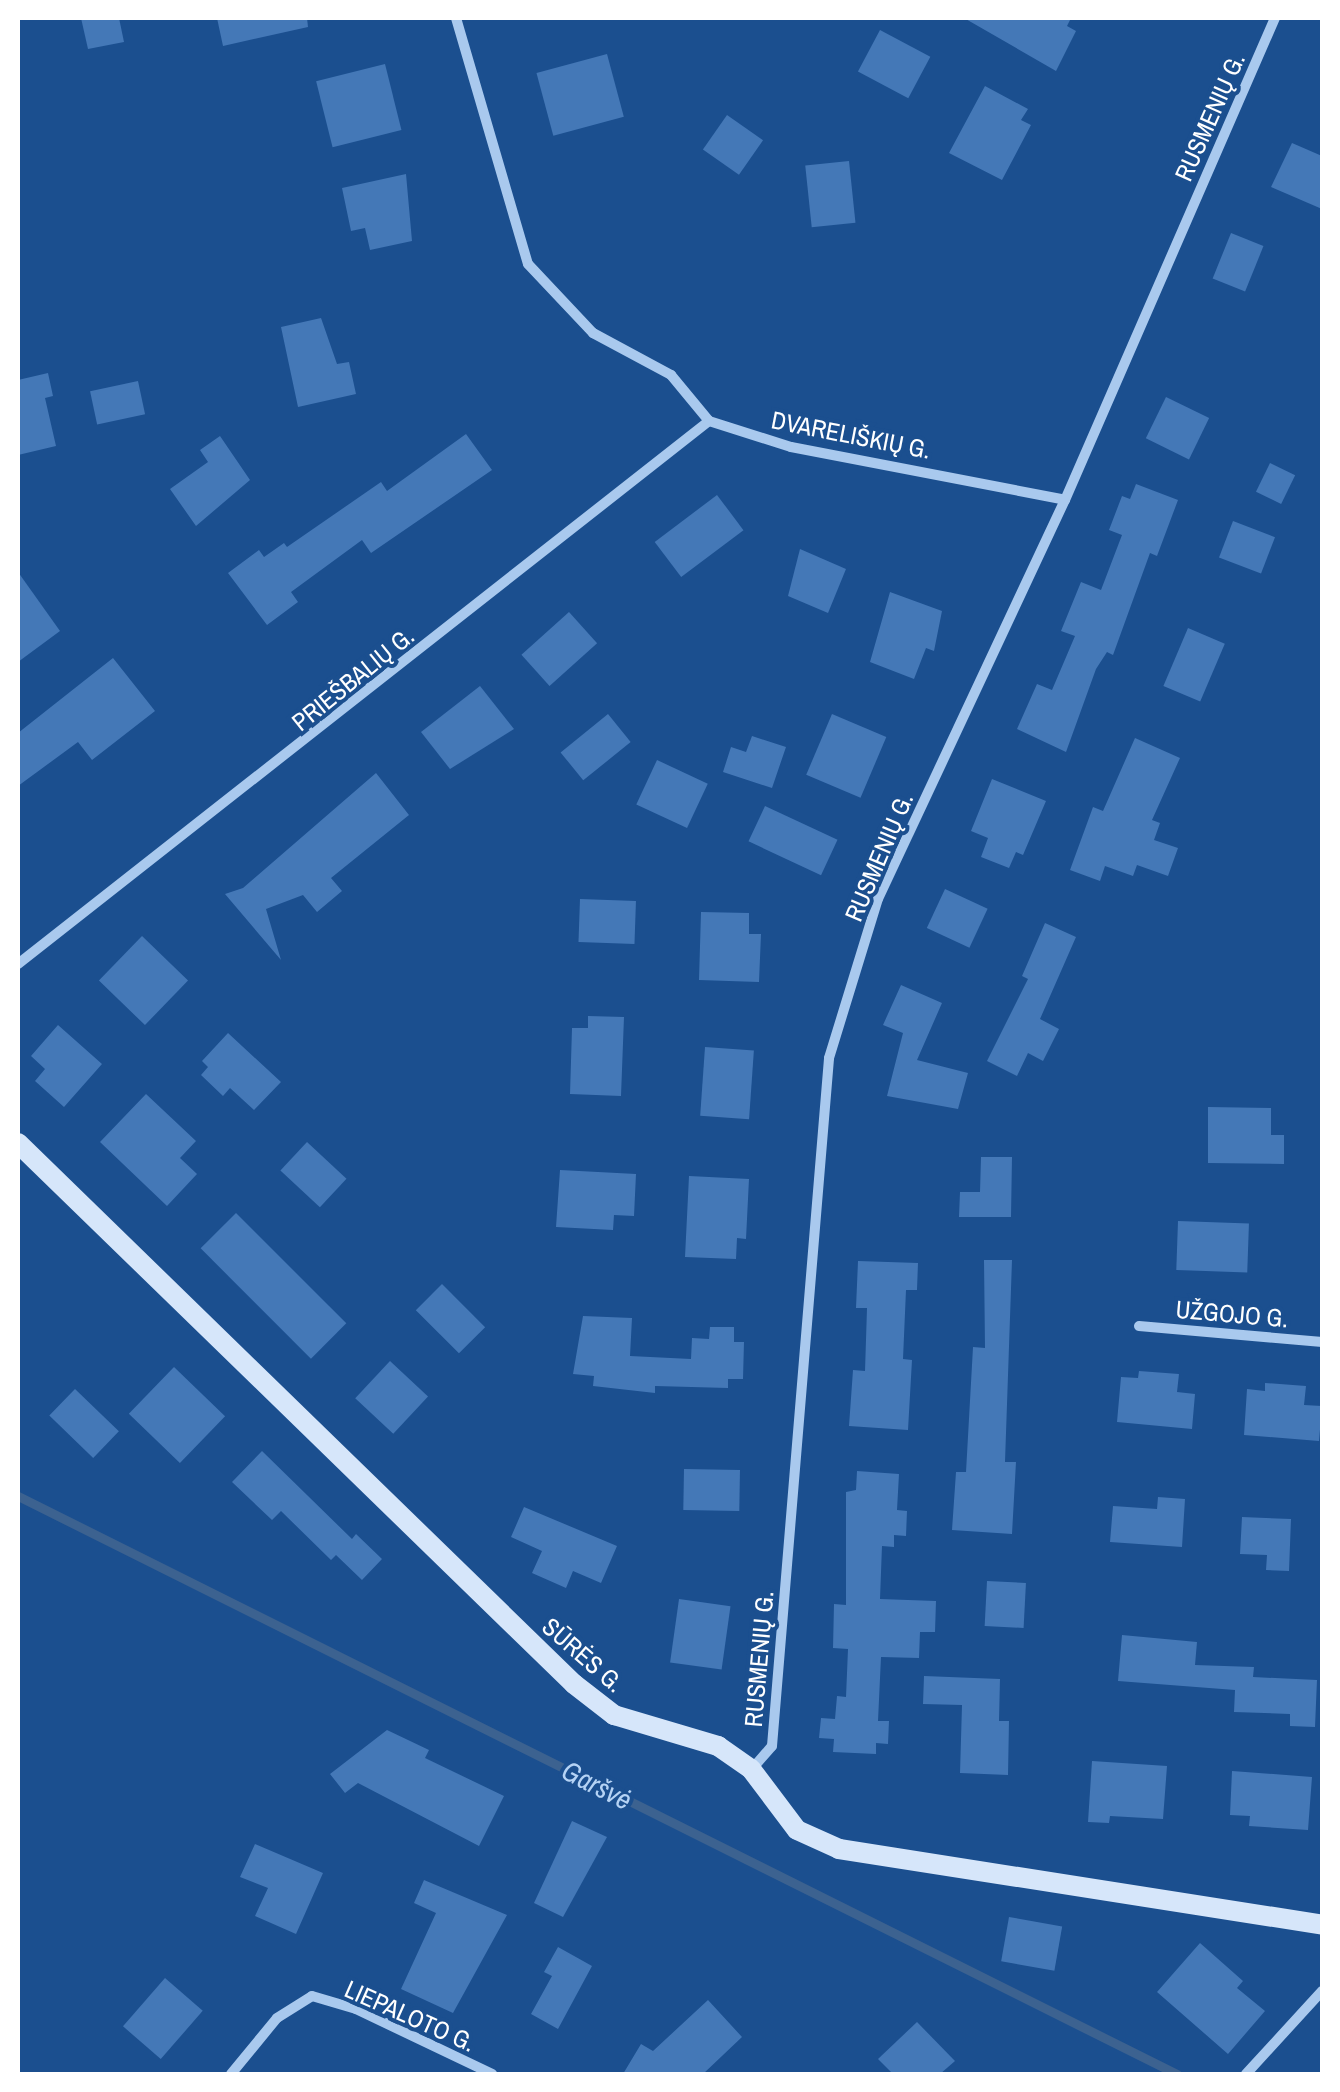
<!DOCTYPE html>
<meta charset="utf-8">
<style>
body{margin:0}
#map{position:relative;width:1340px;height:2092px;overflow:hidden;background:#1b4f8f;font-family:"Archivo Narrow",sans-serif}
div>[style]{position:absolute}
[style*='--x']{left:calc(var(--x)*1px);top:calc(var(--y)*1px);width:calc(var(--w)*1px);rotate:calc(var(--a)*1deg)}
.stream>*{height:9px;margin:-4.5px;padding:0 4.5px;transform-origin:4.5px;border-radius:4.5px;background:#3c6290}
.building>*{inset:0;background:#4478b7;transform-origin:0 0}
.street>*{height:10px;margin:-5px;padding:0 5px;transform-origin:5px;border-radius:5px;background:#a9c9ee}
.secondary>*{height:20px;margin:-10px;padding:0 10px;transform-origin:10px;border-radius:10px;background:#d6e6fa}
span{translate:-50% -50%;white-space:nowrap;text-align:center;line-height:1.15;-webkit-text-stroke:8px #1b4f8f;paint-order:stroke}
.street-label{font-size:25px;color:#fff}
.water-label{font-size:28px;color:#b5d3f5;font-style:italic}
.frame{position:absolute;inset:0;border:20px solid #fff;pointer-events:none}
</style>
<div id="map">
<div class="stream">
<i style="--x:18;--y:1496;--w:1295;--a:26.51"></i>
</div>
<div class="building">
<i style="clip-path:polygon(81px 18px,119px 18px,124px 42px,88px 49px)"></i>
<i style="clip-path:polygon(217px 18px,307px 18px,308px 27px,223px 46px)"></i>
<i style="clip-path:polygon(964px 18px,1071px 18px,1067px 26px,1076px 31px,1056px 71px)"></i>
<i style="left:880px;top:30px;width:57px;height:47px;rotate:28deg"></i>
<i style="left:607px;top:54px;width:65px;height:73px;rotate:75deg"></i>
<i style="left:385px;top:64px;width:68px;height:71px;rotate:76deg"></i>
<i style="clip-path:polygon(985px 86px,1028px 109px,1021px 120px,1031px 125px,1002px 180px,949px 153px)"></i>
<i style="left:727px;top:115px;width:44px;height:42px;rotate:35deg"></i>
<i style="clip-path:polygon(1292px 143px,1322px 156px,1322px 209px,1271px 187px)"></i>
<i style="left:849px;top:161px;width:62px;height:44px;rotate:84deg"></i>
<i style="clip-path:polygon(406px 174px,412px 241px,370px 250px,365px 228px,351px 231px,342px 188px)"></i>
<i style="left:1231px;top:233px;width:35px;height:49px;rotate:22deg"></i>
<i style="clip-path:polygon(321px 318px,337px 364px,349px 362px,356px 394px,298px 407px,281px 327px)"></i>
<i style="clip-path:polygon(48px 373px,53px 396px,45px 398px,56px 446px,18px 455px,18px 380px)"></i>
<i style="left:138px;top:381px;width:34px;height:49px;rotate:78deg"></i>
<i style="left:1166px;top:397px;width:48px;height:46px;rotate:26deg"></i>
<i style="clip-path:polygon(466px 434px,492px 470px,371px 553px,362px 540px,291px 592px,298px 602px,267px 625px,228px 573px,259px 550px,264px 557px,284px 543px,287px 547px,381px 482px,387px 491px)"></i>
<i style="clip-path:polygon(220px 436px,250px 480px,196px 526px,170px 489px,208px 462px,200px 450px)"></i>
<i style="left:1270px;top:463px;width:28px;height:32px;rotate:26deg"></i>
<i style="clip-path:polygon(1136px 484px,1178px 500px,1157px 556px,1150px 553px,1113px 655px,1107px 652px,1096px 669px,1066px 752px,1017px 729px,1037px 684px,1052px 690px,1075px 636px,1061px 631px,1081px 582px,1101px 590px,1122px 535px,1109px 530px,1122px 496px,1130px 499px)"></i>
<i style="left:717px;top:495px;width:44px;height:78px;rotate:53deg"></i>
<i style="left:1233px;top:521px;width:45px;height:39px;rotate:21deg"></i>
<i style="clip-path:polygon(800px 549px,846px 569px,828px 613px,788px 596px)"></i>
<i style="clip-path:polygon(18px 572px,60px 631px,18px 662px)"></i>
<i style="clip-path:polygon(890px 592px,942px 611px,934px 651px,926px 648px,914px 679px,870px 662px)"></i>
<i style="left:569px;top:612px;width:42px;height:64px;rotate:48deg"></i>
<i style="left:1188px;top:628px;width:40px;height:63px;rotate:23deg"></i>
<i style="clip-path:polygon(113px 658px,155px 711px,92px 760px,78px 742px,18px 786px,18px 733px)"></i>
<i style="clip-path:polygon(480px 686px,514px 729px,450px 769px,421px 732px)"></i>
<i style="left:608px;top:714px;width:36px;height:61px;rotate:51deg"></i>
<i style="left:832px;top:714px;width:59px;height:66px;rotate:23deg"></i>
<i style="clip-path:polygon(752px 736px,786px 747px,772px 788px,723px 772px,731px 747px,746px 752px)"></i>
<i style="clip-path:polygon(1135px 738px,1180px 758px,1152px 820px,1160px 823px,1154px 840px,1178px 848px,1168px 876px,1137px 865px,1133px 876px,1105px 866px,1100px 881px,1070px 870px,1093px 807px,1103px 811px)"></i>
<i style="left:657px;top:760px;width:56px;height:49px;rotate:25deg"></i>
<i style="clip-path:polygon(376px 773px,409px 815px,331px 878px,342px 891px,317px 912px,303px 895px,266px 909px,281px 960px,225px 894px,243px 888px)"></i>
<i style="clip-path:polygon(992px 779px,1046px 801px,1023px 855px,1016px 852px,1009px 868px,981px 857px,988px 838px,971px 831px)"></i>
<i style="left:765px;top:806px;width:80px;height:39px;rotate:25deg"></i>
<i style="left:945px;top:889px;width:47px;height:43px;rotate:25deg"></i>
<i style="left:580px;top:899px;width:56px;height:43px;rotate:2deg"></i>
<i style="clip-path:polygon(701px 912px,749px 913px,749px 934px,761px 934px,759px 982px,699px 980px)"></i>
<i style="clip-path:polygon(1045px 923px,1076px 937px,1040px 1019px,1059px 1029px,1043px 1061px,1028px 1053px,1017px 1076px,987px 1061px,1028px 979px,1022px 976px)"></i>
<i style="left:142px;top:936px;width:64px;height:62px;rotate:44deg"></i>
<i style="clip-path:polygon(901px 985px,942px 1003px,917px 1060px,968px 1073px,958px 1109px,887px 1096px,903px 1033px,883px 1025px)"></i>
<i style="clip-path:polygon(588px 1016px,624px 1017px,621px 1096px,570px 1094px,572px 1028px,588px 1028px)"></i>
<i style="clip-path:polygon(58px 1025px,102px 1064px,64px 1107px,35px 1081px,45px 1069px,31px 1056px)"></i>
<i style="clip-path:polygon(228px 1033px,281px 1082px,254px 1110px,230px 1088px,223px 1096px,201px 1075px,208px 1067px,202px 1061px)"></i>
<i style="left:705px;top:1047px;width:49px;height:69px;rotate:4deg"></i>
<i style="clip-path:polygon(146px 1094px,196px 1141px,180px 1158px,197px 1174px,167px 1206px,100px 1142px)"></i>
<i style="clip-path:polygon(1208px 1107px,1271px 1108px,1271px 1135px,1284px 1135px,1284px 1164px,1208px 1163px)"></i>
<i style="left:307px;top:1142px;width:54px;height:39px;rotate:43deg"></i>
<i style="clip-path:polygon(981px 1157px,1012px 1157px,1011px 1217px,959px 1217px,960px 1192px,980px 1192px)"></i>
<i style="clip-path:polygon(560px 1170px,636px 1174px,634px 1216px,614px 1215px,613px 1230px,556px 1227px)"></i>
<i style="clip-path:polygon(689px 1176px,749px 1179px,746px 1239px,737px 1238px,736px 1259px,685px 1257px)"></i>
<i style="left:236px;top:1213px;width:156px;height:50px;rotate:45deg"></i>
<i style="left:1178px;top:1221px;width:71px;height:49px;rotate:2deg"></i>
<i style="clip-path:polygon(984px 1260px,1012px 1260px,1005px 1462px,1016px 1462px,1012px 1534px,952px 1530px,956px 1472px,966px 1472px,973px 1347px,985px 1348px)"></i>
<i style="clip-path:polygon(858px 1261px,918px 1263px,917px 1290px,906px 1290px,903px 1359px,912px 1360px,908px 1430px,849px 1426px,853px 1370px,865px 1371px,867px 1308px,856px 1308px)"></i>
<i style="left:442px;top:1284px;width:61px;height:37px;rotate:45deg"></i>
<i style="clip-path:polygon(583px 1316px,632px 1318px,630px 1356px,691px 1359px,692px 1338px,709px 1339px,710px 1327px,734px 1327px,734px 1342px,744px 1342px,743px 1379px,728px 1379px,728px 1388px,655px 1386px,655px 1393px,593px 1386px,594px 1376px,573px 1374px)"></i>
<i style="left:390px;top:1361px;width:52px;height:51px;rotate:43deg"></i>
<i style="left:174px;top:1367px;width:71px;height:65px;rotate:44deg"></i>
<i style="clip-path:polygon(1139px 1371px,1179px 1374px,1177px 1392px,1195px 1394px,1192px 1429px,1117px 1422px,1121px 1377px,1138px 1378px)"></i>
<i style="clip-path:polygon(1265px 1383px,1306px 1386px,1304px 1405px,1322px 1406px,1319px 1441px,1244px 1435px,1247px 1389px,1265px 1391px)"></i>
<i style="left:75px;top:1389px;width:61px;height:37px;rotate:44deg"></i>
<i style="clip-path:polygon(262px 1451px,352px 1539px,356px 1534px,382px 1559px,362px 1580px,336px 1555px,331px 1560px,281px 1511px,272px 1520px,232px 1482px)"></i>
<i style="left:684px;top:1469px;width:56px;height:41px;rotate:1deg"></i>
<i style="clip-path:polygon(857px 1471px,899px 1474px,897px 1510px,907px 1511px,906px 1536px,894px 1535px,894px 1547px,882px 1546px,880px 1599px,936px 1601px,935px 1632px,920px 1632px,919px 1658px,881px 1657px,878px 1721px,889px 1721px,888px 1744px,876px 1743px,876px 1754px,833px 1752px,834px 1739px,819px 1738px,821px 1718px,835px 1719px,837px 1696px,846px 1697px,848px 1649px,833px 1648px,834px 1604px,846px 1605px,846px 1492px,856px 1490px)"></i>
<i style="clip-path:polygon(1158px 1497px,1185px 1499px,1182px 1547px,1110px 1542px,1113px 1506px,1157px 1509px)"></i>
<i style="clip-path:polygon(524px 1507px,617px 1546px,601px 1583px,573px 1571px,566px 1588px,532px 1573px,542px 1551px,511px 1537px)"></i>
<i style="clip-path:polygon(1242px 1517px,1291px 1519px,1289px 1571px,1266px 1570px,1267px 1555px,1240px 1554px)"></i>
<i style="left:987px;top:1581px;width:39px;height:45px;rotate:3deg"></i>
<i style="left:679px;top:1599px;width:52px;height:64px;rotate:8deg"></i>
<i style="clip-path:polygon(1122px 1635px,1197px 1642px,1195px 1665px,1254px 1667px,1253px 1677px,1317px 1680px,1315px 1727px,1290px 1726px,1290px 1714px,1234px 1712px,1235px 1690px,1118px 1681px)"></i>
<i style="clip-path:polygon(924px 1676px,1000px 1679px,999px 1721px,1009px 1721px,1008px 1775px,960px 1773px,962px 1705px,923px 1704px)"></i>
<i style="clip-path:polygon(387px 1730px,429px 1750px,425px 1758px,504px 1796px,479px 1846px,358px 1783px,345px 1793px,330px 1774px)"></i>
<i style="clip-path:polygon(1092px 1761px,1167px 1766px,1163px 1819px,1110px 1816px,1109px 1823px,1088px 1822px)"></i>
<i style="clip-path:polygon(1232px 1771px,1312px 1777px,1308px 1830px,1249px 1826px,1250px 1816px,1230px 1815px)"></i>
<i style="clip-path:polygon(572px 1821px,607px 1837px,563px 1917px,534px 1903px)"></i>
<i style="clip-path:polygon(255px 1844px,323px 1873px,296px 1934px,255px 1916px,268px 1888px,240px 1877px)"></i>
<i style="clip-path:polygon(424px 1880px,507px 1915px,453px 2013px,401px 1989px,436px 1913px,414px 1903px)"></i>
<i style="left:1009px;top:1917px;width:54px;height:45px;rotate:10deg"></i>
<i style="clip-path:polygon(1200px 1943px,1243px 1981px,1237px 1988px,1265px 2011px,1228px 2054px,1157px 1992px)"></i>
<i style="clip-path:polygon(558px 1947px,592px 1966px,558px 2029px,531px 2014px,552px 1976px,544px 1972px)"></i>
<i style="left:165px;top:1978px;width:50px;height:64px;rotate:41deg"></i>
<i style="clip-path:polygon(708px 2000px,742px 2037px,703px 2074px,623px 2074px,641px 2044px,653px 2051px)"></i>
<i style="clip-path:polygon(917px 2022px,955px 2061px,940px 2074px,893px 2074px,878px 2059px)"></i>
</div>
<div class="street">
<i style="--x:456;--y:18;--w:256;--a:73.7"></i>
<i style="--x:528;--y:264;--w:95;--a:46.7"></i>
<i style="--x:593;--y:333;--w:89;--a:28.3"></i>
<i style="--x:671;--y:375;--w:60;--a:50.4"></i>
<i style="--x:709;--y:421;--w:86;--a:17.6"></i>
<i style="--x:791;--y:447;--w:279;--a:10.9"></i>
<i style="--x:18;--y:964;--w:879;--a:-38.16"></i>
<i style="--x:1139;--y:1326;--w:184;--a:5"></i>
<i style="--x:752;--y:1769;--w:30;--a:-49"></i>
<i style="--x:772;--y:1746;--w:690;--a:-85.26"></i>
<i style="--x:829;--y:1058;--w:166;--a:-72.9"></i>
<i style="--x:878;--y:899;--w:441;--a:-64.9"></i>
<i style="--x:1065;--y:500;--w:526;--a:-66.46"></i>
<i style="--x:231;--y:2074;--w:72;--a:-50.6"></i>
<i style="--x:277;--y:2018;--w:41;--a:-32.2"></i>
<i style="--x:312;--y:1996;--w:46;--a:16.5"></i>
<i style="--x:356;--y:2009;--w:151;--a:25.5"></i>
<i style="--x:1246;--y:2074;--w:113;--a:-47.5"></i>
</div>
<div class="secondary">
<i style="--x:18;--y:1143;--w:776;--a:44.22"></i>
<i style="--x:574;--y:1684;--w:51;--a:37.8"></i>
<i style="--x:614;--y:1715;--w:109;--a:16.6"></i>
<i style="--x:718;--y:1746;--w:40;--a:34.9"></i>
<i style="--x:751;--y:1769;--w:76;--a:53"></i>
<i style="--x:797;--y:1830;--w:46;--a:24.3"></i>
<i style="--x:839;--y:1849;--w:489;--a:8.9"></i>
</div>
<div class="street-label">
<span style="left:1210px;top:117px;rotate:-66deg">RUSMENIŲ G.</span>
<span style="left:851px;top:435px;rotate:11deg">DVARELIŠKIŲ G.</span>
<span style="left:353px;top:679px;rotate:-39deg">PRIEŠBALIŲ G.</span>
<span style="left:879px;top:857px;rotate:-67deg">RUSMENIŲ G.</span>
<span style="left:1232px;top:1314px;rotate:5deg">UŽGOJO G.</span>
<span style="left:583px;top:1655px;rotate:41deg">SŪRĖS G.</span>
<span style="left:759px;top:1659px;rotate:-85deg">RUSMENIŲ G.</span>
<span style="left:410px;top:2016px;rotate:24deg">LIEPALOTO G.</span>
</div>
<div class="water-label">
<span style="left:597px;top:1785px;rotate:27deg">Garšvė</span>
</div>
<div class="frame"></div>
</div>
